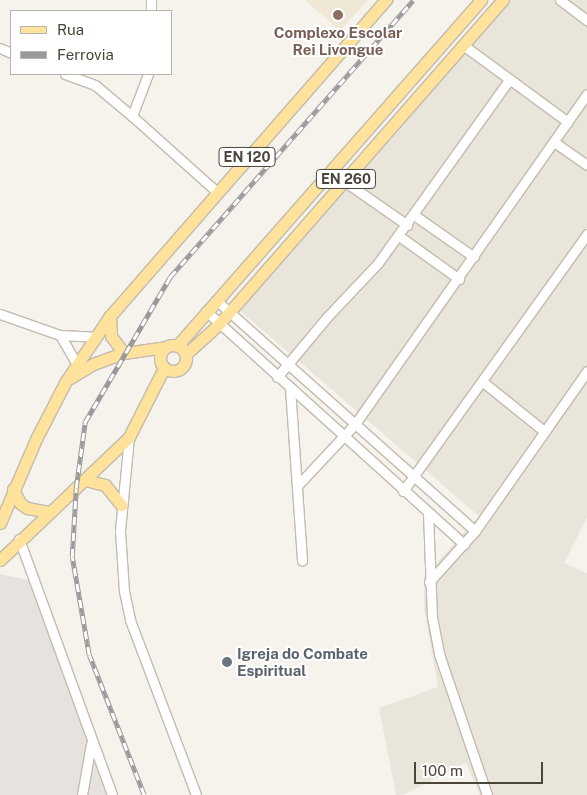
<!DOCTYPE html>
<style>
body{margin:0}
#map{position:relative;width:587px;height:795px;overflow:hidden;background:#f6f3ec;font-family:"Public Sans",sans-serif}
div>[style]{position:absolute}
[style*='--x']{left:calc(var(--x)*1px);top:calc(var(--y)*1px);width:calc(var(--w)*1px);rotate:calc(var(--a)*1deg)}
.residential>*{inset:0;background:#eae5da}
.industrial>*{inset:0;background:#e6e2dd}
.education>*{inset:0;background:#efe8d6}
.roads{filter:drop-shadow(1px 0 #c2bbae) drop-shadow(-1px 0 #c2bbae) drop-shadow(0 1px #c2bbae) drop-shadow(0 -1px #c2bbae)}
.minor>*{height:9px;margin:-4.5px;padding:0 4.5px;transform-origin:4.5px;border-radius:4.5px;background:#fff}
.major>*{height:11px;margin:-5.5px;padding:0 5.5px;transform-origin:5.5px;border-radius:5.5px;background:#ffe39c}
.major>.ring{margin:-5.5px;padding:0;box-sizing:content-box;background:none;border:11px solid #ffe39c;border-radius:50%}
.rail>*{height:4.5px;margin-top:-2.25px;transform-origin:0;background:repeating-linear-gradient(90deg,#fff 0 8px,#9a9a9a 0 16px);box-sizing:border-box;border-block:1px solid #9a9a9a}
.dots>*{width:14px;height:14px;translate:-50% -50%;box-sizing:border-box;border:2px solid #fff;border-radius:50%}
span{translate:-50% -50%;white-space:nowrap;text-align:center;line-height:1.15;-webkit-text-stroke:4px #fff;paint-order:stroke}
.shield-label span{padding:1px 4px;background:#fff;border:1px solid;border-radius:4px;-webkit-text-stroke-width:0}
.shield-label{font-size:14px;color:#4b4439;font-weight:700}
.education-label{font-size:15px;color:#785e54;font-weight:700}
.worship-label{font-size:15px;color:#5b616d;font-weight:700}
.left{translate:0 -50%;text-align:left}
.legend{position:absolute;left:10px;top:10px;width:162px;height:65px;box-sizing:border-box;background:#fff;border:1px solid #b7b4b0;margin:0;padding:6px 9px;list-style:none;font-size:15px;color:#4b4439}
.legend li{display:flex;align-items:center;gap:10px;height:25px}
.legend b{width:25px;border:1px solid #b7b4b0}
.scale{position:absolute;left:414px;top:762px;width:129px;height:22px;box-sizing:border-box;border:2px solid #4b4439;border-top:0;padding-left:6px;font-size:15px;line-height:18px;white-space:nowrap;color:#4b4439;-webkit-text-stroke:4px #fff;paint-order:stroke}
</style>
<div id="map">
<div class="residential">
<i style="clip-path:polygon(508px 0,587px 0,587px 517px,564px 563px,587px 573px,587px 795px,480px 795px,466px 763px,403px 795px,396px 795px,379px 708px,438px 687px,424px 608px,424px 577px,479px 516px,238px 309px)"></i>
</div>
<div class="industrial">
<i style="clip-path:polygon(0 574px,28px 580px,107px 795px,0 795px)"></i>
</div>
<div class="education">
<i style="clip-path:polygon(305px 0,368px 0,340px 31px)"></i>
</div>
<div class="roads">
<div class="minor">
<i style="--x:151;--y:0;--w:11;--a:90"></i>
<i style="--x:560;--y:0;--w:34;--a:37"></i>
<i style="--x:463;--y:45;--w:130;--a:36.3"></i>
<i style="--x:0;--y:48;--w:12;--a:24"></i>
<i style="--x:65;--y:74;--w:32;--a:20"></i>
<i style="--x:95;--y:85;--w:48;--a:40"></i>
<i style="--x:148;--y:74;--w:45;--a:110.9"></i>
<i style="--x:132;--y:116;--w:114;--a:41.8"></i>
<i style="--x:554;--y:142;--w:40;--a:34.9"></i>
<i style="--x:344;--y:181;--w:77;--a:34.9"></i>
<i style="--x:414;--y:215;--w:73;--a:35"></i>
<i style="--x:399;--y:236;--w:74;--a:35.6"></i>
<i style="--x:216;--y:300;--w:347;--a:41.7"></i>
<i style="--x:206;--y:311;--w:348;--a:42.1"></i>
<i style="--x:0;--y:314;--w:64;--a:19.3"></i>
<i style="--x:60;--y:335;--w:35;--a:3"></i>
<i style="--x:60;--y:335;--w:32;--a:60"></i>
<i style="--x:277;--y:377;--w:78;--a:-50.2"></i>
<i style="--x:327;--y:317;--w:74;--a:-46.6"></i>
<i style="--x:378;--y:263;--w:225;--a:-54.4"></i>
<i style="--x:483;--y:382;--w:78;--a:38.8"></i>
<i style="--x:290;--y:388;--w:173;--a:86"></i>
<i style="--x:129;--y:437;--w:94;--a:95.5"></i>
<i style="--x:120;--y:531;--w:60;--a:86.2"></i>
<i style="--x:124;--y:591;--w:30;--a:78"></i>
<i style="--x:130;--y:620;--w:187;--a:69.3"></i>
<i style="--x:298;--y:485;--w:83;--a:-46.9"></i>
<i style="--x:355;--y:424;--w:403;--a:-54.9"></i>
<i style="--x:403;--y:491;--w:316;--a:-54.4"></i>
<i style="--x:428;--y:513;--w:104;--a:87.8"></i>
<i style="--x:432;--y:617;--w:38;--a:79"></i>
<i style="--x:439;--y:654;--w:149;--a:71.2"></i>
<i style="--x:19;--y:539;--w:272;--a:70"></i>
<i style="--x:429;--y:582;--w:69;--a:-48"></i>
<i style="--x:475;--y:531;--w:195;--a:-55"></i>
<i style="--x:82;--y:795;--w:52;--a:-80"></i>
</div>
<div class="major">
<i style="--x:110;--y:316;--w:20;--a:87"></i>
<i style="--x:111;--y:336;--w:21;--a:53"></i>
<i class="ring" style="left:160px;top:345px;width:15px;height:15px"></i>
<i style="--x:177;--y:346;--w:461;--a:-48.7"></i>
<i style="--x:186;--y:354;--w:45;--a:-42.3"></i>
<i style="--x:219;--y:324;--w:431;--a:-48.8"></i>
<i style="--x:70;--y:378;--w:27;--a:-31"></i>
<i style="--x:93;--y:364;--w:33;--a:-20"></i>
<i style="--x:124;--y:353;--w:42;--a:-8.1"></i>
<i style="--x:85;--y:480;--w:21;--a:14"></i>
<i style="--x:105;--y:485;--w:26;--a:51"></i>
<i style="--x:13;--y:489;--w:16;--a:63"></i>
<i style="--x:20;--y:503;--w:9;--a:36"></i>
<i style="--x:27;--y:508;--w:22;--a:10"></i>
<i style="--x:0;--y:523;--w:91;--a:-66.8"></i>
<i style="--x:36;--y:439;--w:65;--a:-62.7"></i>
<i style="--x:66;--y:381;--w:78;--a:-55.9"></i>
<i style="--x:110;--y:316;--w:420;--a:-48.9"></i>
<i style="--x:0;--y:560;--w:178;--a:-43.6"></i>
<i style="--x:129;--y:437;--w:77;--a:-63.1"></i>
</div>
</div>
<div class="rail">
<i style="--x:144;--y:795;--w:150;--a:-111.4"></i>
<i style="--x:89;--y:655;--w:99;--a:-99.8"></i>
<i style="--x:72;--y:557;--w:69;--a:-86.7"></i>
<i style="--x:76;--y:488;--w:67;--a:-82.2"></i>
<i style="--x:85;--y:422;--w:168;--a:-59.6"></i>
<i style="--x:170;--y:277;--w:368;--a:-48.7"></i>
</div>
<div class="dots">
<i style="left:338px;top:15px;background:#8d6e63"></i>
<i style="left:227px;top:662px;background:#6b7280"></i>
</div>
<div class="shield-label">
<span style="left:247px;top:157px">EN 120</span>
<span style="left:346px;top:179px">EN 260</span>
</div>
<div class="education-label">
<span style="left:338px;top:41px">Complexo Escolar<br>Rei Livongue</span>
</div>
<div class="worship-label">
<span class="left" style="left:237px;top:662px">Igreja do Combate<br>Espiritual</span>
</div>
<ul class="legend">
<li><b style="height:6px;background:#ffe39c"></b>Rua</li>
<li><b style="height:6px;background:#9a9a9a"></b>Ferrovia</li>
</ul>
<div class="scale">100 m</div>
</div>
